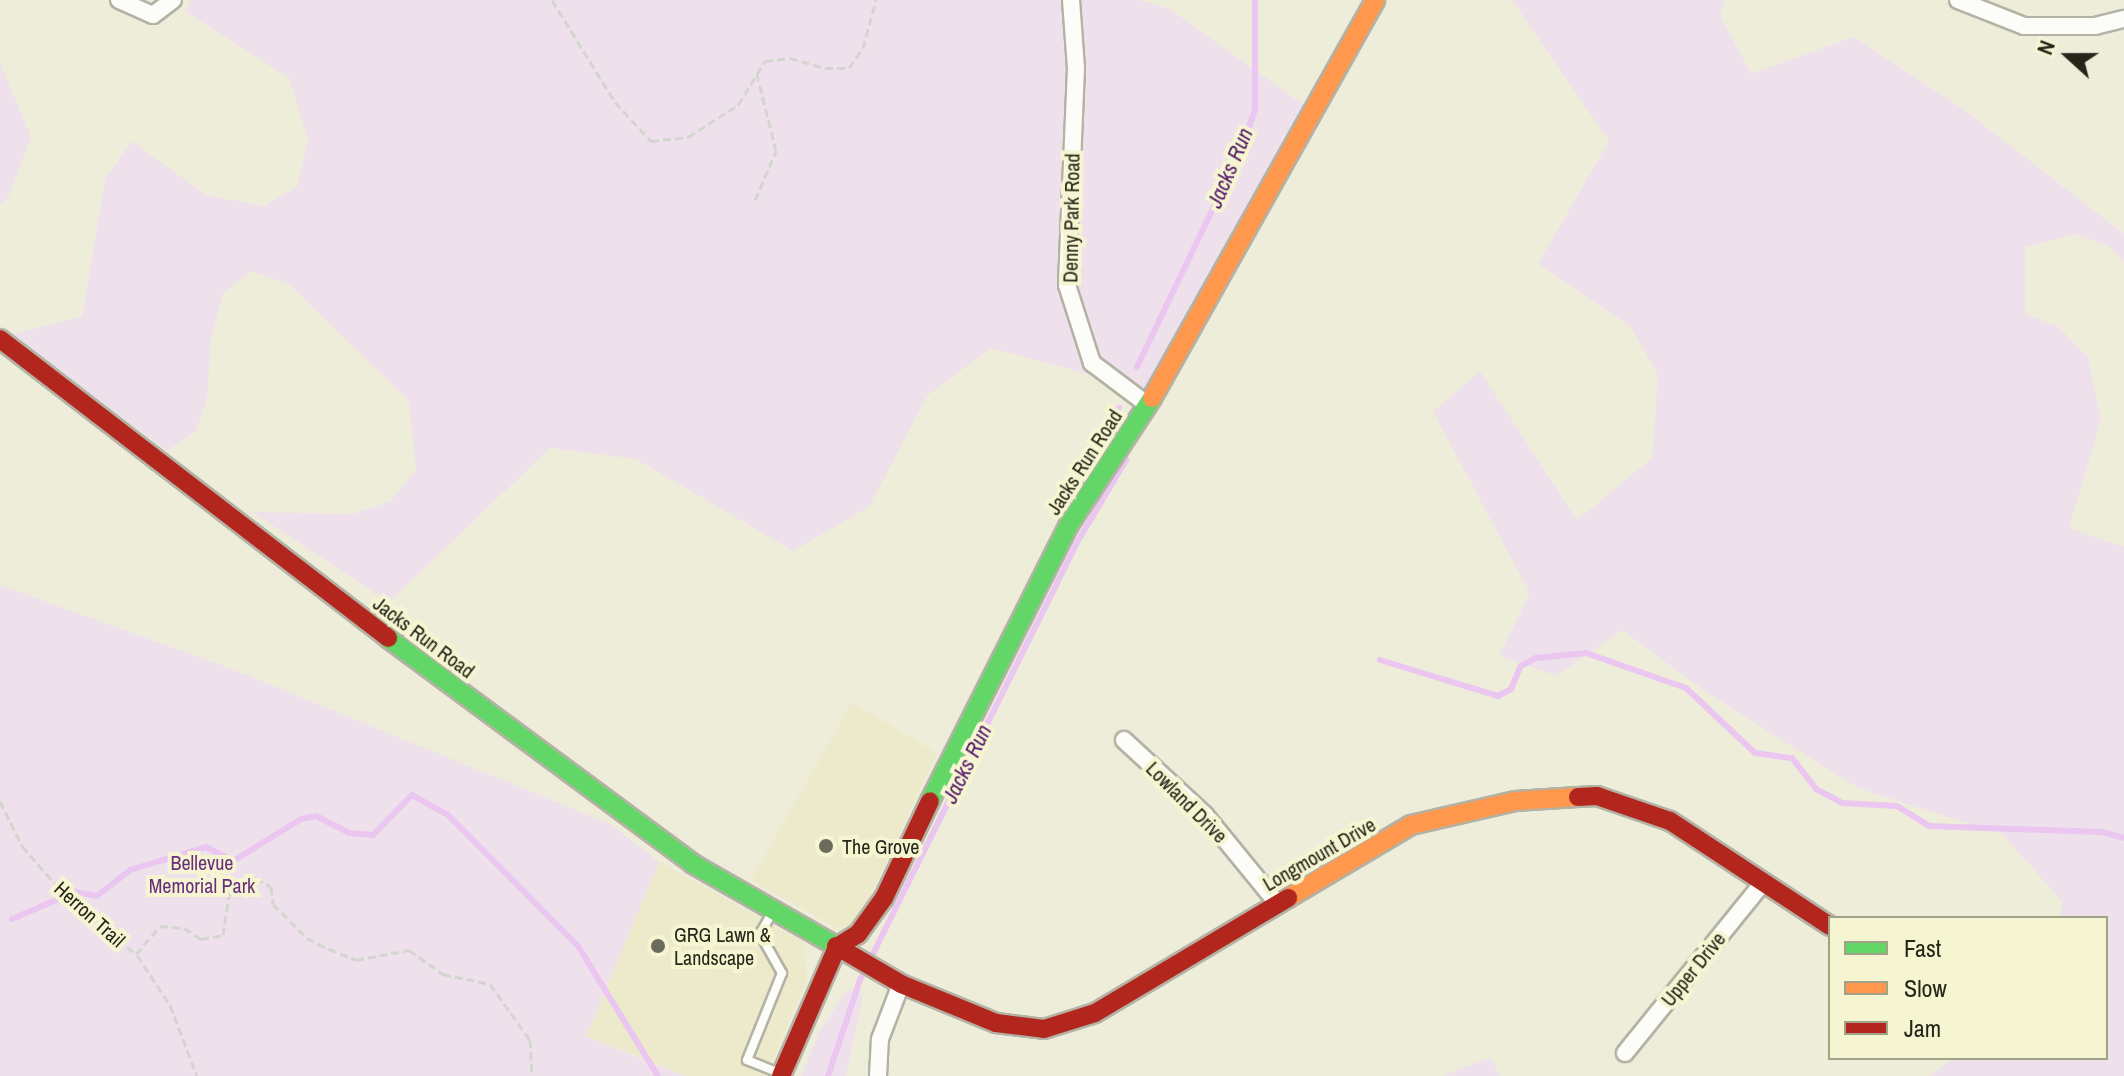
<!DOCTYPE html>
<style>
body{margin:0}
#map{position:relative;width:2124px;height:1076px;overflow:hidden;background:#eeedda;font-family:"Archivo Narrow",sans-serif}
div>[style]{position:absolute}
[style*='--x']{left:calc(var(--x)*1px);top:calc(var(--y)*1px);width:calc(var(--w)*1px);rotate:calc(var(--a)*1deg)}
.built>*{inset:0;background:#eceacb}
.green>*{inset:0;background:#efe1ec}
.stream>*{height:6px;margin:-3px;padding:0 3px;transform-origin:3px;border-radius:3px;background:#eac6f1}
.path>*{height:3px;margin-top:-1.5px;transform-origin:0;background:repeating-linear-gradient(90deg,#d5d5cf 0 8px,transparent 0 12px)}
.roads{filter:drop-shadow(2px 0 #b3b2a4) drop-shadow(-2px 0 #b3b2a4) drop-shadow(0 2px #b3b2a4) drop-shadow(0 -2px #b3b2a4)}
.lane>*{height:8px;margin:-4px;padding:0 4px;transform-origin:4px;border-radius:4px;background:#fcfcf9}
.street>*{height:16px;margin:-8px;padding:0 8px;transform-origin:8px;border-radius:8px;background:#fcfcf9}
.fast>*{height:18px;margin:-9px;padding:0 9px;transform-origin:9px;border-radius:9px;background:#63d668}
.slow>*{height:18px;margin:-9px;padding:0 9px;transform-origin:9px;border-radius:9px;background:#ff974d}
.jam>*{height:18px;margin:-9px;padding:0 9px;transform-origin:9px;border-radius:9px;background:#b3261e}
.dots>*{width:22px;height:22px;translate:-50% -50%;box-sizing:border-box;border:4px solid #f6f5d2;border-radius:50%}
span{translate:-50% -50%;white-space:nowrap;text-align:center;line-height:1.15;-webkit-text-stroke:8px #f6f5d2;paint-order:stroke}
.street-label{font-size:20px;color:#252518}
.poi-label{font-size:20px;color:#252518}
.left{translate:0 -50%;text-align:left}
.park-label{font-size:20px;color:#682d7d}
.water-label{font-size:22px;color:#561a6a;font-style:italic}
.legend{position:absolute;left:1828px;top:916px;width:280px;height:144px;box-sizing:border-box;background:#f6f5d2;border:2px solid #a2a288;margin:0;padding:10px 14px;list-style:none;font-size:24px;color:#252518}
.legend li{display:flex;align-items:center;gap:16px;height:40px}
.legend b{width:40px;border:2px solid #a2a288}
.north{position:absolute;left:2028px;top:16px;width:80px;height:80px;-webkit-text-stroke:6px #f6f5d2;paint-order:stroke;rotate:291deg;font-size:22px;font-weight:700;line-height:32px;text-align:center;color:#252518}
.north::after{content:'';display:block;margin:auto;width:28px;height:36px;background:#252518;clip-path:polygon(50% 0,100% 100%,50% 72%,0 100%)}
</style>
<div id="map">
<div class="built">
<i style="clip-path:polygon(852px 702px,937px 753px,864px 909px,856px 922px,839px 929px,751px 880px)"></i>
<i style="clip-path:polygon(650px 856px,803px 942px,807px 980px,766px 1076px,687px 1076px,587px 1036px,657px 862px)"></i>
</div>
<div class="green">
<i style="clip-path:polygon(190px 0,1139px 0,1170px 9px,1315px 113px,1148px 405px,1091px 364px,1087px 374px,991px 348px,927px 396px,869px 507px,793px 551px,636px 459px,550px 448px,389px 602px,252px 512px,353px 514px,391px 501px,416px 470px,409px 401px,290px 285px,252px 271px,223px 293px,211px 339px,207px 399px,196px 431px,167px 451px,11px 335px,82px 316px,105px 179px,132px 141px,206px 195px,264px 206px,297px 187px,308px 140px,289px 78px,186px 12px)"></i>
<i style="clip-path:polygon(1512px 0,1725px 0,1720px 15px,1751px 74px,1854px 37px,1963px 109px,2124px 234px,2124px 262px,2109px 246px,2075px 234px,2025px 247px,2025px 314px,2059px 327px,2088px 357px,2101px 420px,2069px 528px,2124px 547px,2124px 1076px,1929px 1076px,1955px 1058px,2106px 1058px,2106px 918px,2060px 918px,2062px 901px,2003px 835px,1858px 788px,1709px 694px,1622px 630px,1557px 676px,1499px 656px,1530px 593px,1433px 412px,1480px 371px,1577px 520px,1652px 458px,1658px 376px,1631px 327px,1538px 264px,1609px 141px)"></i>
<i style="clip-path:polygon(0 62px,31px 137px,8px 198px,0 204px)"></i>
<i style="clip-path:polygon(0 585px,232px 669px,610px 824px,659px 862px,586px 1037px,685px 1076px,0 1076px)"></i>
<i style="clip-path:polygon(847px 989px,863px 995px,846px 1076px,801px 1076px,819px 1033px)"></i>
<i style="clip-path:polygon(1490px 1057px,1500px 1076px,1442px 1076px)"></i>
</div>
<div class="stream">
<i style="--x:1137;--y:367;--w:245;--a:-64.4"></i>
<i style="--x:1243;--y:146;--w:40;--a:-72"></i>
<i style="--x:1255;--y:108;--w:108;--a:-90"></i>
<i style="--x:1114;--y:425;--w:18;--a:-74"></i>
<i style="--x:1380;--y:660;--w:123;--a:17"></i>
<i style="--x:1498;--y:696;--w:15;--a:-28"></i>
<i style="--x:1511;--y:689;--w:25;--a:-67"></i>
<i style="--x:1521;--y:666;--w:17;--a:-28"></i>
<i style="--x:1536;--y:658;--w:50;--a:-5.7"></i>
<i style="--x:1586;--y:653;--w:106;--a:19.3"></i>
<i style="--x:1686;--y:688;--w:95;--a:43.3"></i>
<i style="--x:1755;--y:753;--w:37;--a:8"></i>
<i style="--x:1792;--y:758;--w:39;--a:52"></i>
<i style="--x:1816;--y:789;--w:30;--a:28"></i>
<i style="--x:1842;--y:803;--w:55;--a:3.1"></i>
<i style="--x:1897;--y:806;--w:38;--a:32"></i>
<i style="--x:1929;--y:826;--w:173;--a:2"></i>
<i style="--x:2102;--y:832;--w:23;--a:15"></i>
<i style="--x:12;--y:919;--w:69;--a:-23.2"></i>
<i style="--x:75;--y:892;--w:22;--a:10"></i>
<i style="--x:97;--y:896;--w:42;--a:-38.2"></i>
<i style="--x:130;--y:870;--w:79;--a:-16.8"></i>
<i style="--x:206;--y:847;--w:30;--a:27"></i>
<i style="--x:233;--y:861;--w:80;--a:-31.7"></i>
<i style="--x:301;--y:819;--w:15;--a:-11"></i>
<i style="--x:316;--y:816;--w:37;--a:27"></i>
<i style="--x:349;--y:833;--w:24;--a:5"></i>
<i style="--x:373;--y:835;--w:56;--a:-45.7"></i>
<i style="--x:412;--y:795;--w:41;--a:29.1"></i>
<i style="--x:448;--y:815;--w:185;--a:45.2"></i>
<i style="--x:578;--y:946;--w:153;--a:58.4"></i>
<i style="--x:828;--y:1076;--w:101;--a:-71.6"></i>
<i style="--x:860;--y:980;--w:487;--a:-63.6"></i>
<i style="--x:1076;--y:544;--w:98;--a:-59.2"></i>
</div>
<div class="path">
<i style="--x:552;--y:0;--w:120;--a:58.3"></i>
<i style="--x:615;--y:102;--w:53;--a:47.3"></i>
<i style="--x:651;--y:141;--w:37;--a:-6"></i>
<i style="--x:688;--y:137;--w:59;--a:-32.6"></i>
<i style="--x:738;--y:105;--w:52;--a:-58.5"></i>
<i style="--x:765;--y:61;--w:25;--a:-7"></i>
<i style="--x:790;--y:58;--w:36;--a:16"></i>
<i style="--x:825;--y:68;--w:24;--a:0"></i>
<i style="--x:849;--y:68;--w:24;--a:-55"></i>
<i style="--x:863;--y:48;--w:50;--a:-74.8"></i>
<i style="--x:755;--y:200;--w:53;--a:-66.8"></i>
<i style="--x:776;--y:151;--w:79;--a:-103.9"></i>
<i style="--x:0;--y:801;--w:50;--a:63.9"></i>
<i style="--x:22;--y:846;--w:74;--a:48.8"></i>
<i style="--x:71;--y:902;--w:83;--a:38.7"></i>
<i style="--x:136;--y:954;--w:37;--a:-49"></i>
<i style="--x:160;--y:926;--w:24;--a:5"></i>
<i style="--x:184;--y:928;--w:20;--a:33"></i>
<i style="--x:201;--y:939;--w:22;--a:-10"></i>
<i style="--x:223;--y:935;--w:47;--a:-81.3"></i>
<i style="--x:230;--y:889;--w:28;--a:-23"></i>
<i style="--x:256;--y:878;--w:17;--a:31"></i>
<i style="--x:271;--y:887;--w:17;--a:83"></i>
<i style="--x:273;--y:904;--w:48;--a:45"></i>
<i style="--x:307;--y:938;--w:25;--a:27"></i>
<i style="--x:329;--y:949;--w:29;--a:22"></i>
<i style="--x:356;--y:960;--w:54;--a:-10.7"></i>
<i style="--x:409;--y:950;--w:42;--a:35.2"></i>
<i style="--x:443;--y:974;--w:48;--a:12"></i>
<i style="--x:490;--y:984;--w:69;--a:54.5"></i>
<i style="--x:530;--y:1040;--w:36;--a:87"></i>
<i style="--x:137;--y:955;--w:60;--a:56.6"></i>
<i style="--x:170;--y:1005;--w:76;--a:69.2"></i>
</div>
<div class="roads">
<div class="lane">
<i style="--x:772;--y:913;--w:24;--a:120"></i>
<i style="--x:760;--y:934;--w:45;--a:60.6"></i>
<i style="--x:782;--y:973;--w:94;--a:111.9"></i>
<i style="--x:747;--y:1060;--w:37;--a:22"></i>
</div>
<div class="street">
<i style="--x:119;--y:0;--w:37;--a:24"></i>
<i style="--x:153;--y:15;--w:25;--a:-37"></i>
<i style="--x:1071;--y:0;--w:68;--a:85.8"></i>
<i style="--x:1076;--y:68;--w:217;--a:92.4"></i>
<i style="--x:1067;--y:285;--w:82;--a:72.2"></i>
<i style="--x:1092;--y:363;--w:70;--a:36.9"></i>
<i style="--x:1958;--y:0;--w:71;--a:21.5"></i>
<i style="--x:2024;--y:26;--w:71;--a:0"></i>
<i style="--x:2095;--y:26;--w:30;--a:-14"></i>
<i style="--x:1124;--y:740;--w:110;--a:42.8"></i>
<i style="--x:1205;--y:815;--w:114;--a:50.7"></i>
<i style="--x:1625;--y:1053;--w:216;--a:-51"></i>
<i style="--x:878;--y:1076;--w:37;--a:-87"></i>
<i style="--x:880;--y:1039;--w:59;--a:-69.1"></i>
</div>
<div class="fast">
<i style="--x:388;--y:638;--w:380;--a:36.5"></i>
<i style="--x:693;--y:864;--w:165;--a:29.8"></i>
<i style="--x:930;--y:801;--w:311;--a:-63.3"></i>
<i style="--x:1070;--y:523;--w:149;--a:-56.7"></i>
</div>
<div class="slow">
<i style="--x:1152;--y:398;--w:456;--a:-60.7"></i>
<i style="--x:1288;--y:898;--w:143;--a:-30.7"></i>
<i style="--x:1411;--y:825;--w:107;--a:-13"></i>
<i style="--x:1515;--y:801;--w:63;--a:-3.6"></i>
</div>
<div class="jam">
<i style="--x:0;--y:339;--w:490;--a:37.6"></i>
<i style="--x:1578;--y:797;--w:19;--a:-3"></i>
<i style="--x:1597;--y:796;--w:77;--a:18.9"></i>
<i style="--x:1670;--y:821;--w:191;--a:33.3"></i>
<i style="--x:836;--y:946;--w:75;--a:30.3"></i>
<i style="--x:901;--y:984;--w:103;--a:22.3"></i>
<i style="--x:996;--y:1023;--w:48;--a:7.1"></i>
<i style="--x:1044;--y:1029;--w:53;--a:-17.4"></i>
<i style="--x:1095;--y:1013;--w:225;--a:-30.8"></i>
<i style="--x:781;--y:1076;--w:141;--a:-66.5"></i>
<i style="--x:837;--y:947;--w:25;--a:-32"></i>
<i style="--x:858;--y:934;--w:44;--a:-54.2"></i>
<i style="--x:884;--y:898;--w:107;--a:-64.6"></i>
</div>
</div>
<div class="dots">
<i style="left:826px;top:846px;background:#6b6b5c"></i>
<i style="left:658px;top:946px;background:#6b6b5c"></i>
</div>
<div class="street-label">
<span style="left:1071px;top:218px;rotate:-89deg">Denny Park Road</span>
<span style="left:1084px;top:462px;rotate:-57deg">Jacks Run Road</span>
<span style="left:424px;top:637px;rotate:37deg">Jacks Run Road</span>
<span style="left:1187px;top:802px;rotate:45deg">Lowland Drive</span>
<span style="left:1319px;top:854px;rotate:-30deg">Longmount Drive</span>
<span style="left:90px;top:914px;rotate:42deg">Herron Trail</span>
<span style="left:1693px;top:969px;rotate:-51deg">Upper Drive</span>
</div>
<div class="poi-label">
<span class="left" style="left:842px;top:846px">The Grove</span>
<span class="left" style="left:674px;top:946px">GRG Lawn &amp;<br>Landscape</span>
</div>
<div class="park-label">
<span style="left:202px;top:874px">Bellevue<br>Memorial Park</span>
</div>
<div class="water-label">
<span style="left:1230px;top:168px;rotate:-67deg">Jacks Run</span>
<span style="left:967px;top:764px;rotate:-64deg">Jacks Run</span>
</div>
<ul class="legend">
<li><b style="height:10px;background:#63d668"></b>Fast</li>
<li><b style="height:10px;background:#ff974d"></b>Slow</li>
<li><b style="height:10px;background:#b3261e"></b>Jam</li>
</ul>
<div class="north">N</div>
</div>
